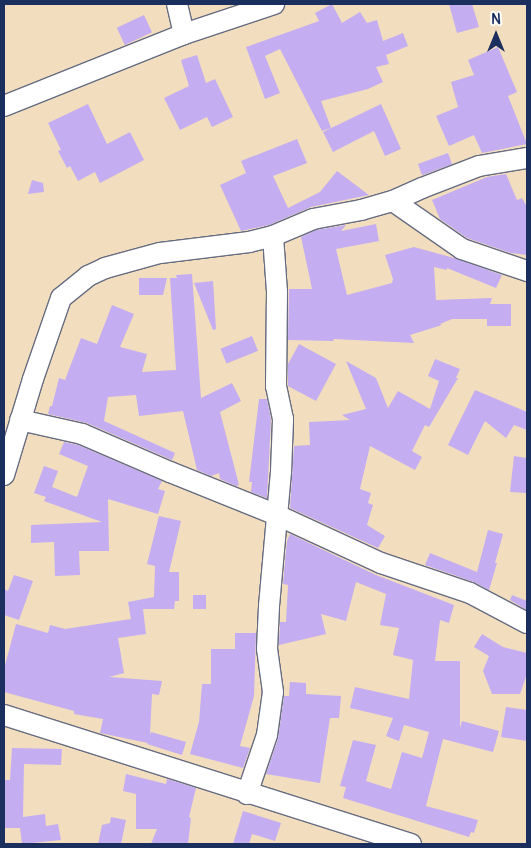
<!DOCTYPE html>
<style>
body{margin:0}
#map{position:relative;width:531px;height:848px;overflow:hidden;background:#f2debf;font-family:Pangolin,sans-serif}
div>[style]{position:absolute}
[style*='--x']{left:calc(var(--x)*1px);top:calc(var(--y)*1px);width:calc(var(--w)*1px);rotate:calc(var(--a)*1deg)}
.building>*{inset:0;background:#c4adf0;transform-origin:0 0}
.roads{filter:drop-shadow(1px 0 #666c80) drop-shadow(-1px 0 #666c80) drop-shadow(0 1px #666c80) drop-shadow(0 -1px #666c80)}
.minor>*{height:20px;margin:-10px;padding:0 10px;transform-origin:10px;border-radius:10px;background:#fff}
span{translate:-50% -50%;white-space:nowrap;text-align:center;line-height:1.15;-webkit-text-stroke:4px #fdfcf7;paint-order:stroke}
.frame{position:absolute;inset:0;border:5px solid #1b2f5e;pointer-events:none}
.north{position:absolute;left:471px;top:10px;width:50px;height:50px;-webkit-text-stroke:4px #fdfcf7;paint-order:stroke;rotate:0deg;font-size:14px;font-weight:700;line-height:20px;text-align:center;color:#1b2f5e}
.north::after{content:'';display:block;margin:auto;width:18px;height:22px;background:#1b2f5e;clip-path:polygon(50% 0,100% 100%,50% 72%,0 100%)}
</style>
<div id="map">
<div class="building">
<i style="clip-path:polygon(332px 4px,342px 23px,360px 12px,367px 23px,377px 20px,383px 41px,403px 33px,408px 46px,386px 55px,389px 64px,376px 67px,383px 82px,368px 89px,321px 101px,331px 128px,322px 131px,280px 49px,265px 56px,280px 93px,265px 99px,246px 47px,319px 21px,315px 13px)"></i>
<i style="clip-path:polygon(449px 4px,472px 4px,479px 27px,457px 33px)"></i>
<i style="left:144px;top:15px;width:19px;height:30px;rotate:65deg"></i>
<i style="clip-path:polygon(498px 47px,517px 92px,508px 96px,527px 144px,482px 153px,474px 135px,449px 146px,436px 116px,458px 107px,451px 82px,474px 75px,468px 60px)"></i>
<i style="clip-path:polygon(197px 55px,206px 83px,215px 79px,233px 117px,212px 127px,207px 117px,180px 130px,164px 98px,189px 86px,181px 60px)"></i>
<i style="clip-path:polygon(88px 104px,107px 144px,130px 132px,144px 160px,100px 183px,95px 172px,78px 181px,70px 166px,67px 168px,58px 151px,61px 150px,48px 123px)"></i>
<i style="clip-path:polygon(381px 104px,401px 149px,385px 156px,374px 131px,333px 152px,323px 132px)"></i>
<i style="clip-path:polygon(297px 139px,307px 163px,273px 176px,288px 208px,320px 192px,337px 171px,369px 195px,311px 207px,269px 225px,241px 231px,220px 185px,246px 173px,241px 161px)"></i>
<i style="left:448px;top:153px;width:12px;height:32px;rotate:70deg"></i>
<i style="clip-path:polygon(506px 174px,517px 200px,522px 198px,527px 207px,527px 255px,511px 253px,467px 238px,440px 219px,432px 200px,487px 177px)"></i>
<i style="clip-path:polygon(32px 180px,43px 183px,44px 192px,28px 194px)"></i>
<i style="clip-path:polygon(376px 224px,379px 241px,336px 249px,347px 295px,392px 283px,393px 279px,385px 255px,414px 247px,454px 258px,502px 275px,496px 288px,447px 268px,447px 270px,434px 267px,436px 300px,492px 298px,490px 304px,511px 304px,511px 326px,487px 326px,487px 319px,452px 319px,440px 324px,442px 325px,410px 335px,414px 343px,334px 339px,333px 341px,288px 340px,289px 289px,312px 289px,301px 237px,316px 230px,346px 225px,341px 231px)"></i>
<i style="clip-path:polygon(192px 274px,201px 398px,232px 383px,241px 401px,220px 412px,239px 485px,236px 486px,220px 479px,219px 473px,211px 476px,197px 470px,183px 411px,139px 416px,136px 395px,108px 397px,104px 421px,175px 453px,172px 460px,87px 423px,48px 414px,50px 406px,52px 406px,59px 378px,65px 380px,81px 338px,97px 344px,112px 305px,134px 314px,120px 347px,147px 354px,142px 372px,176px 370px,170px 278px,177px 278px,176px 275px)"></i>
<i style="clip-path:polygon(139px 278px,167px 278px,163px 295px,139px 295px)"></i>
<i style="clip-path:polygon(213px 281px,216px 329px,213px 330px,194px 283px)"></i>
<i style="left:252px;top:336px;width:16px;height:34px;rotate:68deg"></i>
<i style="clip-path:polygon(299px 344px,336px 364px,316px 401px,288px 386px,288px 364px)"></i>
<i style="clip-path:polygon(435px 359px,460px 369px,456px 378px,458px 378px,429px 427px,425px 425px,412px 451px,422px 457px,415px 470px,370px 446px,360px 489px,371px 493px,368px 503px,373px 505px,367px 525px,385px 536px,378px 548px,290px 508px,294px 446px,310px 445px,309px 422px,350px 420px,342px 415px,366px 409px,346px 361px,376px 378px,388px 408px,398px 391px,430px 409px,439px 381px,428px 376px)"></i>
<i style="clip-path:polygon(475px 390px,527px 412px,527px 430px,514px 425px,506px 438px,485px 421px,468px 455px,448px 445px)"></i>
<i style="clip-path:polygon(259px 399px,267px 399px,271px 420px,267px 498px,251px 492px,252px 482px,249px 482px)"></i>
<i style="clip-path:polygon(64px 442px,78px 445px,162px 481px,158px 489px,165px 491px,158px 514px,108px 499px,109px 551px,79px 551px,80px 575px,55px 576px,54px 542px,31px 543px,31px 525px,102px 522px,44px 501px,46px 497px,34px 493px,44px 466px,58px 471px,52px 487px,77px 497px,88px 466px,59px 454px)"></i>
<i style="clip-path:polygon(514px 456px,527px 458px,527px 493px,510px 492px)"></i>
<i style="clip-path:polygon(159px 516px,181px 521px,169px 572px,179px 572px,179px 601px,175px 601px,174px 609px,143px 609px,146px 634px,118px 638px,124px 673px,109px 677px,162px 681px,159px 695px,152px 694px,150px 735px,151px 732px,186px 742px,182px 755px,147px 744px,148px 743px,100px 733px,103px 719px,74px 714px,74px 711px,4px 692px,4px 669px,16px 624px,48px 633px,50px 625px,65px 629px,131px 619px,128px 602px,154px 597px,155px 566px,147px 564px)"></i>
<i style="clip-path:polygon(488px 530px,503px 534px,495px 563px,497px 563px,489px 590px,474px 582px,425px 565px,430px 553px,477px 572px)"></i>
<i style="clip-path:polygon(290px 534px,376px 575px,454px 605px,449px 623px,440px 620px,435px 661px,460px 661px,460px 728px,462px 721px,499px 731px,493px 752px,443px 739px,426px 806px,478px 820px,474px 833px,471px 832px,469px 837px,343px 798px,346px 787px,340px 786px,353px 740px,376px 745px,366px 781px,391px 789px,402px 752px,422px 758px,429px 732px,404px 725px,399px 741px,386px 736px,393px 718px,350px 708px,355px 687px,409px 699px,413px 660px,393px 655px,399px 628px,380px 625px,386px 594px,356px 582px,346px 621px,321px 614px,326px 634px,279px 645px,280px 622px,286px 622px,288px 585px,283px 584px,287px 541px)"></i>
<i style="clip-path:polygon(14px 575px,33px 581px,19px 620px,4px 615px,4px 589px,8px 591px)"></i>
<i style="left:193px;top:595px;width:13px;height:14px"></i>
<i style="clip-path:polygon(512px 595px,527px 601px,527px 610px,510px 600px)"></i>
<i style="clip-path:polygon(235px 633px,256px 633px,254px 696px,240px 746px,250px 748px,243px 768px,190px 754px,199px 722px,202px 684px,211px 684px,211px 649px,235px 649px)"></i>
<i style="clip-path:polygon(482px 634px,503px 647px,527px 653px,527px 674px,520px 694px,492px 694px,483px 671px,489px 656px,474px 647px)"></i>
<i style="clip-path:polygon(290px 682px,306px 683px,306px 694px,341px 696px,339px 718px,330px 718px,320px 783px,266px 774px,278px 739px,284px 696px,289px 696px)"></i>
<i style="clip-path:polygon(506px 707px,527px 710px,527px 741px,501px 737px)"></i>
<i style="clip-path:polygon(12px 748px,62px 749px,61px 765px,24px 764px,23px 817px,45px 814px,46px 826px,58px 824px,61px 840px,22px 844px,20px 828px,4px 828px,4px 780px,10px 780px)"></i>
<i style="clip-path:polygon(126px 774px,166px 784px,167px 779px,196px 788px,189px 817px,191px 818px,188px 844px,151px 844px,157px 829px,136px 829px,136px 794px,123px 791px)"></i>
<i style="clip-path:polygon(243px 811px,281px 823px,275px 841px,252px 834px,249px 844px,233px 844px)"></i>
<i style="clip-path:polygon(111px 817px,126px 820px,121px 844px,98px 844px,102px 825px,110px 823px)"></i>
</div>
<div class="roads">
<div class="minor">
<i style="--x:177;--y:4;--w:31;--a:77"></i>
<i style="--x:4;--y:106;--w:194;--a:-21.8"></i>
<i style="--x:184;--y:34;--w:95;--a:-18.4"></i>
<i style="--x:393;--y:201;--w:84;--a:34.8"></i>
<i style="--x:462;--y:249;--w:69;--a:18.7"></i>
<i style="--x:20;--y:420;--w:64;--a:12.7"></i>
<i style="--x:82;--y:434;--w:96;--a:23.4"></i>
<i style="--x:170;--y:472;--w:115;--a:21.9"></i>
<i style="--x:277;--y:515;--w:115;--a:24.8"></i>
<i style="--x:381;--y:563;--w:94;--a:18.6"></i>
<i style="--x:470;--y:593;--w:64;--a:27.8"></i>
<i style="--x:4;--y:475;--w:100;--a:-73.2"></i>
<i style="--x:33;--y:379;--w:86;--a:-70.9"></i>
<i style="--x:61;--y:298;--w:35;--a:-39"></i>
<i style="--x:88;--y:276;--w:19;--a:-25"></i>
<i style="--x:105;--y:268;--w:57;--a:-15.3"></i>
<i style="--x:160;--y:253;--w:90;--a:-7"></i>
<i style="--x:249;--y:242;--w:25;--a:-14"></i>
<i style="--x:273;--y:236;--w:43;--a:-23"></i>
<i style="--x:313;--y:219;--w:49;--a:-10.6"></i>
<i style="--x:361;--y:210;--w:33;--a:-16"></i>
<i style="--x:393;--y:201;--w:32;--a:-24"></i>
<i style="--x:422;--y:188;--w:61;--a:-21.1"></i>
<i style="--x:479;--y:166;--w:49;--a:-9.5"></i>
<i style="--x:4;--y:715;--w:427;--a:17.6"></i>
<i style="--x:247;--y:794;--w:62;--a:-71.3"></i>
<i style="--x:267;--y:735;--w:43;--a:-82.1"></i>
<i style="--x:273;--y:692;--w:43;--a:-97.9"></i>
<i style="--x:267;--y:649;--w:43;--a:-87.3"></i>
<i style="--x:269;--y:606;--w:135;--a:-84.9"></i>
<i style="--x:281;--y:472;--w:53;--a:-87.8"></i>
<i style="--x:283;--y:419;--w:34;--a:-102"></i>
<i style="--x:276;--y:386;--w:94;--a:-89.4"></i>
<i style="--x:277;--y:292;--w:56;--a:-94.1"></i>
</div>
</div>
<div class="frame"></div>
<div class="north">N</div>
</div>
